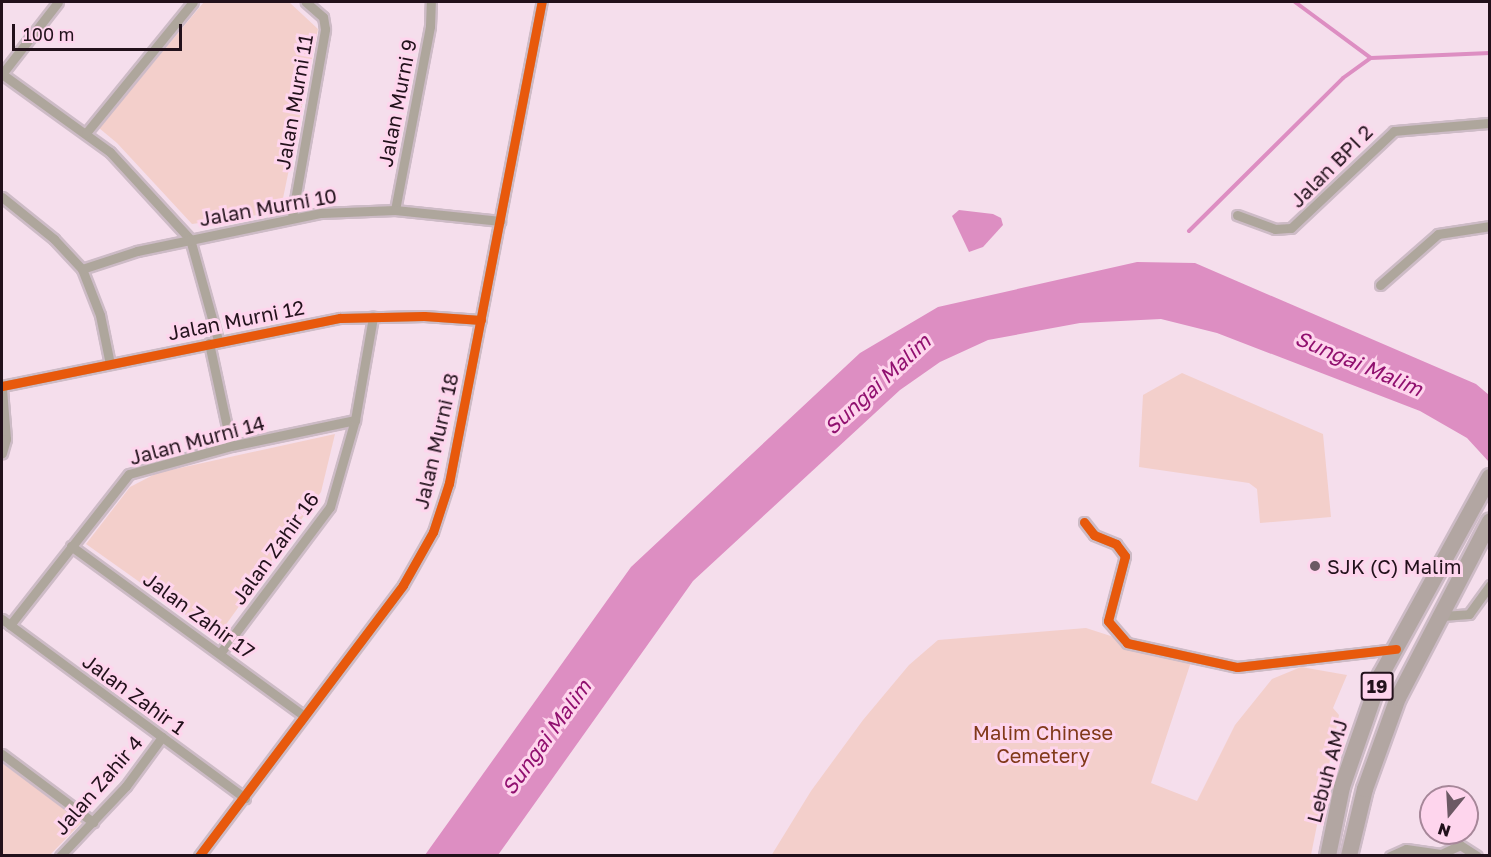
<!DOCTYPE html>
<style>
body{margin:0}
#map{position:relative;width:1491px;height:857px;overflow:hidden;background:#f5deec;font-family:"Golos Text",sans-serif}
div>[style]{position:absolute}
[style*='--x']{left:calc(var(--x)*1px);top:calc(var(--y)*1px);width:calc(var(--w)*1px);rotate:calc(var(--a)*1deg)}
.green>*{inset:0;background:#f3cfcb}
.water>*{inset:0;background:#dd8ec2}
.stream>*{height:4px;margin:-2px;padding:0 2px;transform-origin:2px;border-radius:2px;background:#dd8ec2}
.roads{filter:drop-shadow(2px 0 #cdbbc6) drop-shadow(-2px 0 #cdbbc6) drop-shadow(0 2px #cdbbc6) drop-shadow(0 -2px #cdbbc6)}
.minor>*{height:9px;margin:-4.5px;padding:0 4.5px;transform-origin:4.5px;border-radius:4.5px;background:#aea69c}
.trunk>*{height:16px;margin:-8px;padding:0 8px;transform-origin:8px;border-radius:8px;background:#b2a6a2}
.cycleway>*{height:9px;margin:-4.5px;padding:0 4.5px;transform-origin:4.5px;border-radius:4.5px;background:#e8590c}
.dots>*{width:16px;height:16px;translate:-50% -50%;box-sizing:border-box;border:3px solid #fed5ed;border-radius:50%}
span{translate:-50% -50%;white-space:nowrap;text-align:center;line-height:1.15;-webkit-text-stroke:6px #fed5ed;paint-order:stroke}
.shield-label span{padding:2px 4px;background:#fed5ed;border:2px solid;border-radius:4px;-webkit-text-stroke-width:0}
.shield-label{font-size:18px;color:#22111b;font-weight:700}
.street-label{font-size:20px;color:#22111b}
.poi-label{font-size:20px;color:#22111b}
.left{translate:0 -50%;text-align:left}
.park-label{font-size:20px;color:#81391a}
.water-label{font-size:21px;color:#91106f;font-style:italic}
.frame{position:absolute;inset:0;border:3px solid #22111b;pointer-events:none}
.north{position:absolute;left:1419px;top:785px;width:60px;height:60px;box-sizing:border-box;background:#fed5ed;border:2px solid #a68799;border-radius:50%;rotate:198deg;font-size:16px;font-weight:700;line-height:24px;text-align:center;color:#22111b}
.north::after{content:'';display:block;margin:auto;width:21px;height:27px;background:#6c5964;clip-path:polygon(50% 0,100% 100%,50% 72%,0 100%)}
.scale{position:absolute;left:12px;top:24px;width:170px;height:27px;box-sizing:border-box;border:3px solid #22111b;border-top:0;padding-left:8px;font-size:18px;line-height:21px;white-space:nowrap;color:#22111b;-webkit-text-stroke:4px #fed5ed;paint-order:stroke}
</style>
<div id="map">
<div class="green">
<i style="clip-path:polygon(204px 2px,289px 2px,318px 29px,282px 203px,273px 213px,192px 224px,117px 143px,99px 128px)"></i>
<i style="clip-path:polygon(1182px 373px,1323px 434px,1331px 517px,1260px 523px,1257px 489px,1249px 483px,1139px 467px,1143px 395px)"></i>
<i style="clip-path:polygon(335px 434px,321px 492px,217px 637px,86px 544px,130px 487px,157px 473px)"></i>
<i style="clip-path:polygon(1086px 628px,1191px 662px,1151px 783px,1197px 801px,1235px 725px,1272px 679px,1301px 667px,1347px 675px,1333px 708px,1339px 715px,1311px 855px,771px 856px,811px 791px,863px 720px,909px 665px,938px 640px)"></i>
<i style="clip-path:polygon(2px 763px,83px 821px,50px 855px,2px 855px)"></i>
</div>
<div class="water">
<i style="clip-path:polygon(959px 210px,993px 214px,1001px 218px,1003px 225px,983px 247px,969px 252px,952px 216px)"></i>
<i style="clip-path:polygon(1137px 262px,1195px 263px,1476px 384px,1489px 395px,1489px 462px,1467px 438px,1420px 411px,1217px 333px,1161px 319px,1080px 323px,988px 340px,940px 362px,900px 390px,693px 581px,498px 855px,425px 855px,631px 567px,860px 353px,938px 307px)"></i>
</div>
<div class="stream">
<i style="--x:1295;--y:2;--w:94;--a:36.4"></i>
<i style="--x:1189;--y:231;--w:217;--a:-44.8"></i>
<i style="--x:1343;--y:78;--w:34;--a:-36"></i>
<i style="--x:1371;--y:58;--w:119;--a:-2.4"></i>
</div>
<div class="roads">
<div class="minor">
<i style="--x:2;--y:74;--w:133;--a:35.8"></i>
<i style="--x:110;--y:152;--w:118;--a:47.4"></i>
<i style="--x:190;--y:239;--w:105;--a:74.5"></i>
<i style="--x:2;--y:74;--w:91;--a:-52.1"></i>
<i style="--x:86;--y:133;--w:169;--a:-50.8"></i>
<i style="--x:2;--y:197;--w:67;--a:38.9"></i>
<i style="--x:54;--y:239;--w:41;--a:47"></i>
<i style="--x:82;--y:269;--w:49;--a:68.6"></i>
<i style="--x:100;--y:315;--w:50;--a:78.5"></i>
<i style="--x:395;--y:210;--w:187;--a:-79.2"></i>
<i style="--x:430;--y:26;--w:24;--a:-88"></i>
<i style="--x:1237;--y:215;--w:40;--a:20.2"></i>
<i style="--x:1275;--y:229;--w:16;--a:-4"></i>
<i style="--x:1291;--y:228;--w:141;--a:-43.3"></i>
<i style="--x:1394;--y:131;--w:96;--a:-4.8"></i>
<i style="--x:292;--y:217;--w:191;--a:-80"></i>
<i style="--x:325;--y:29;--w:12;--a:-99"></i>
<i style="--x:323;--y:17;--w:23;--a:-139"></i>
<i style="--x:82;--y:269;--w:58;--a:-18.1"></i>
<i style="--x:137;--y:251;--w:188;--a:-11.7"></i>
<i style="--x:321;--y:213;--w:74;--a:-2.3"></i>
<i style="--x:395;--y:210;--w:106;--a:6"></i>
<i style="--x:1380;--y:285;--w:77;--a:-41.3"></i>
<i style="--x:1438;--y:234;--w:53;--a:-8.7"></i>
<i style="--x:209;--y:343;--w:105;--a:77.9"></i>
<i style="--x:2;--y:386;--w:345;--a:-11.4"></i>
<i style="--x:340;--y:318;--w:84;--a:-1.4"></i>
<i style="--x:424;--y:316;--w:57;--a:4"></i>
<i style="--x:2;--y:389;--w:50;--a:85.4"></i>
<i style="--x:6;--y:439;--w:15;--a:106"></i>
<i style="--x:1084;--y:522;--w:16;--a:52"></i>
<i style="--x:1094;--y:535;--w:24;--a:22"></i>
<i style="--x:1116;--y:544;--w:15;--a:53"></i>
<i style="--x:1125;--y:556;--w:67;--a:104.7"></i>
<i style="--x:1108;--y:621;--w:29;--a:49"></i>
<i style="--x:1127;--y:643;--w:113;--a:12.3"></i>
<i style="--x:1237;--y:667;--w:160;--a:-6.5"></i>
<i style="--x:71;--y:546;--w:288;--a:36.1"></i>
<i style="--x:1442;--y:616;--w:27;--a:-4"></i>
<i style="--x:1469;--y:614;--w:36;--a:-54"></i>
<i style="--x:2;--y:619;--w:302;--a:36.4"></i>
<i style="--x:10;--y:625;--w:192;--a:-51.8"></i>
<i style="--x:129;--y:474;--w:106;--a:-15.4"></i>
<i style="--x:231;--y:446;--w:127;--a:-11.8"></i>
<i style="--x:221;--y:652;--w:181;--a:-53.1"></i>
<i style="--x:330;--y:507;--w:91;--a:-74"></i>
<i style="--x:355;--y:420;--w:105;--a:-80.1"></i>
<i style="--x:2;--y:754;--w:114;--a:36.8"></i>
<i style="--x:60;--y:856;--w:96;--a:-46.7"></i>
<i style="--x:126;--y:786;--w:61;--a:-53.7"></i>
<i style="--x:199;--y:856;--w:339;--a:-53"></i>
<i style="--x:403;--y:585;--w:61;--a:-60.5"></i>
<i style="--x:433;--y:532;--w:52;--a:-71.9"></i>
<i style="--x:449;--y:483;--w:490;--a:-79.1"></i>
<i style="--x:1390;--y:856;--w:17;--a:-24"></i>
<i style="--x:1406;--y:849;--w:35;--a:8"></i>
<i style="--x:1441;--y:854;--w:21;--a:-25"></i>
<i style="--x:1460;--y:845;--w:20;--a:33"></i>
</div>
<div class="trunk">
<i style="--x:1328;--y:856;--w:70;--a:-78.5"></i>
<i style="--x:1342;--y:787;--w:119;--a:-70.8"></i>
<i style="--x:1381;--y:675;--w:226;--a:-61.2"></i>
<i style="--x:1349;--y:856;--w:69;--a:-76.6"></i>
<i style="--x:1365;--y:789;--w:97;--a:-70.1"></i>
<i style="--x:1398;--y:698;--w:199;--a:-62.5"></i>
</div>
</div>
<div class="cycleway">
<i style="--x:2;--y:386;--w:345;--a:-11.4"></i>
<i style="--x:340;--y:318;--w:84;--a:-1.4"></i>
<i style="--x:424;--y:316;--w:57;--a:4"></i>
<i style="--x:1084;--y:522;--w:16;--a:52"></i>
<i style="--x:1094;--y:535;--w:24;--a:22"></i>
<i style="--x:1116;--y:544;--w:15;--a:53"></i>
<i style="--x:1125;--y:556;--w:67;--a:104.7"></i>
<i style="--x:1108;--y:621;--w:29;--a:49"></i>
<i style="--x:1127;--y:643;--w:113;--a:12.3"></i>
<i style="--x:1237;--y:667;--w:160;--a:-6.5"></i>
<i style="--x:199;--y:856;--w:339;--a:-53"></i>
<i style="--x:403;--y:585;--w:61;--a:-60.5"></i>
<i style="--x:433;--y:532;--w:52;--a:-71.9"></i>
<i style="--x:449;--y:483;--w:490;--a:-79.1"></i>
</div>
<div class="dots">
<i style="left:1315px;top:566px;background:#6c5964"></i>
</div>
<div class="shield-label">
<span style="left:1377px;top:686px">19</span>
</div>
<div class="street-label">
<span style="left:294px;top:102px;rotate:-80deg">Jalan Murni 11</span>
<span style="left:397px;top:103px;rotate:-79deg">Jalan Murni 9</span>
<span style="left:1331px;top:166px;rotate:-45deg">Jalan BPI 2</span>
<span style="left:268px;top:207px;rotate:-10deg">Jalan Murni 10</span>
<span style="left:236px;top:320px;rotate:-11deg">Jalan Murni 12</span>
<span style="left:197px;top:440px;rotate:-15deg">Jalan Murni 14</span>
<span style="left:436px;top:441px;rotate:-77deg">Jalan Murni 18</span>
<span style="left:275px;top:548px;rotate:-54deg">Jalan Zahir 16</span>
<span style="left:199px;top:615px;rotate:36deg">Jalan Zahir 17</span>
<span style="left:134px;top:694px;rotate:36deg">Jalan Zahir 1</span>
<span style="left:1327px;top:771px;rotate:-75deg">Lebuh AMJ</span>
<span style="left:98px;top:785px;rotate:-49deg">Jalan Zahir 4</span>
</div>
<div class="poi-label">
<span class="left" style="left:1327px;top:566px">SJK (C) Malim</span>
</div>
<div class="park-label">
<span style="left:1043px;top:744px">Malim Chinese<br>Cemetery</span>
</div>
<div class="water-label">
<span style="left:1359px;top:363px;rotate:23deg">Sungai Malim</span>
<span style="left:877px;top:384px;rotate:-43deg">Sungai Malim</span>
<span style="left:546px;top:737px;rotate:-54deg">Sungai Malim</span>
</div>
<div class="frame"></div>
<div class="north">N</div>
<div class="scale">100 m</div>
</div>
